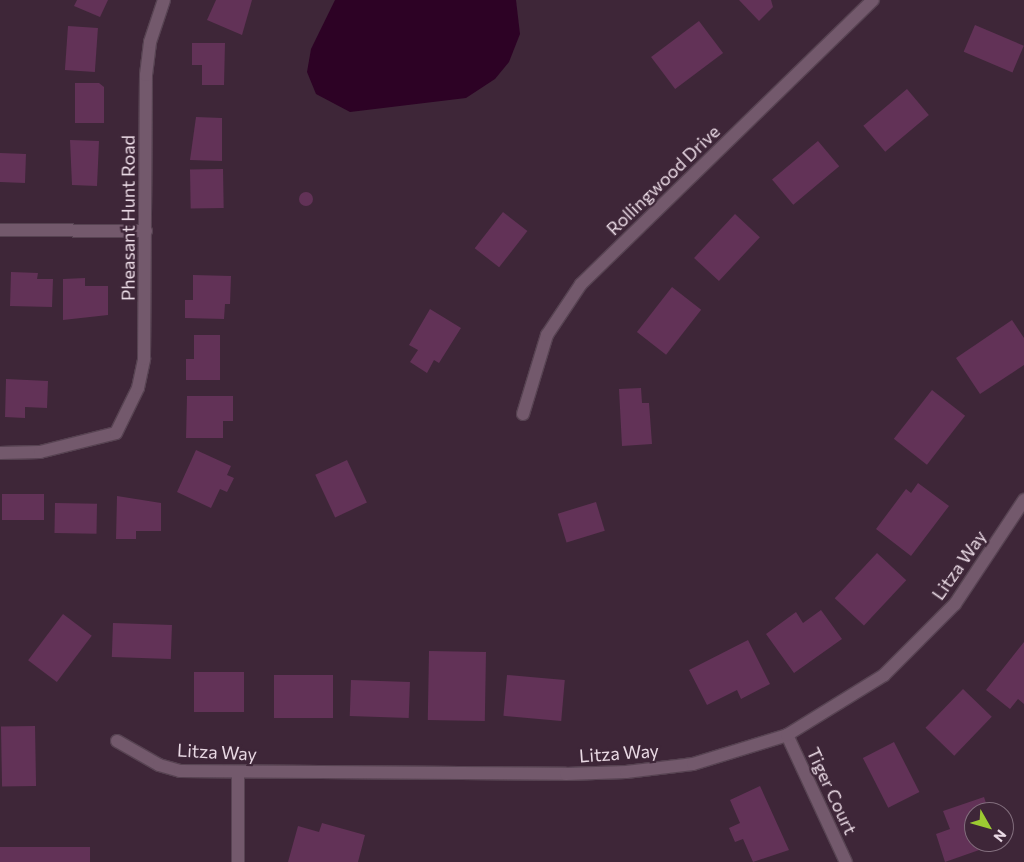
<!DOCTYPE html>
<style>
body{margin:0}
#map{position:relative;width:1024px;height:862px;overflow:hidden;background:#3e2638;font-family:Commissioner,sans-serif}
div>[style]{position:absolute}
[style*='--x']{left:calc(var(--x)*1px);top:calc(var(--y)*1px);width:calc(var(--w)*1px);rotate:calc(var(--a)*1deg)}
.water>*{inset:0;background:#2d0225}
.building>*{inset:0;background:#623257;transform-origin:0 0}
.round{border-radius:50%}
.roads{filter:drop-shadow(1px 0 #574352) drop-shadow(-1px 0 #574352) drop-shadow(0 1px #574352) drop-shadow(0 -1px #574352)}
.minor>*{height:12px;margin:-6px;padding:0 6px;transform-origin:6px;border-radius:6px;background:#73596c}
span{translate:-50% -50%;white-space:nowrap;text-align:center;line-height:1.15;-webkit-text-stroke:4.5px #3e2638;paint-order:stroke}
.street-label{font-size:18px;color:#e9d9e4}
.north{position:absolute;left:964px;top:802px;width:50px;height:50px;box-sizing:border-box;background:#3e2638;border:1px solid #826e7d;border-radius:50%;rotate:128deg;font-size:14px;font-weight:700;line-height:20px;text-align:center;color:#e9d9e4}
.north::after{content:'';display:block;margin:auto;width:18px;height:22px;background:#9cca32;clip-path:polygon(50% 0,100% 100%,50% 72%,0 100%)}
</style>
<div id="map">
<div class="water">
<i style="clip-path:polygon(335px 0,516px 0,520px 34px,509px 62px,495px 79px,466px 98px,350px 112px,316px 94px,307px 72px,311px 49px)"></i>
</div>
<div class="building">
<i style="clip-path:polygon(77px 0,108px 0,100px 17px,74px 6px)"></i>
<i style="clip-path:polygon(216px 0,252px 0,242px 35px,207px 20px)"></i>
<i style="clip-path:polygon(739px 0,771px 0,773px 7px,759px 21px)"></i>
<i style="left:699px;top:21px;width:40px;height:60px;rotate:53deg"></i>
<i style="left:975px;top:25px;width:53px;height:29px;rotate:23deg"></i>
<i style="left:68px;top:26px;width:30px;height:44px;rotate:4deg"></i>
<i style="clip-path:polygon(192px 43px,225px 43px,224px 85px,202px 85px,202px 65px,192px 65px)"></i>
<i style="clip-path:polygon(75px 83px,99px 83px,104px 87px,104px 123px,75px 123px)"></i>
<i style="left:907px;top:89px;width:34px;height:57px;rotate:50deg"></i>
<i style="clip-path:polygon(196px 117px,222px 118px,222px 161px,190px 160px)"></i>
<i style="clip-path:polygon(70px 140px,99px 141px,97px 186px,72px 185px)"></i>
<i style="left:818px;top:141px;width:33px;height:60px;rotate:50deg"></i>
<i style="left:0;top:153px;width:26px;height:29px;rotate:2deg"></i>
<i style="left:223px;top:169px;width:39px;height:33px;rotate:89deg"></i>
<i class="round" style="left:299px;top:192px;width:14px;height:14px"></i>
<i style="left:503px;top:212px;width:31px;height:46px;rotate:38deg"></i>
<i style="left:735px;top:214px;width:34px;height:60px;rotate:43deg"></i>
<i style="clip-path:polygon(11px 272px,38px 273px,37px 279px,53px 279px,52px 307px,10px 306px)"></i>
<i style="clip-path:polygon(193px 275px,231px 276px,230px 304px,225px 304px,224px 319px,185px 318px,185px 300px,193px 300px)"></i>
<i style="clip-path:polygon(85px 278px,85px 286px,108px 286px,108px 315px,63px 320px,63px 279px)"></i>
<i style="left:672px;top:287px;width:37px;height:57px;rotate:38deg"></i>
<i style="clip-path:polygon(430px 309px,461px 328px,439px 363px,434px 360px,427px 373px,410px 362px,418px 350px,409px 345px)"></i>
<i style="clip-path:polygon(1012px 320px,1024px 338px,1024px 365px,980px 394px,956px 358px)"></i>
<i style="clip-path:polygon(194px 335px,220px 335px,220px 380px,186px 380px,186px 359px,194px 359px)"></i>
<i style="clip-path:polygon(6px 379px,48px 381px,47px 408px,25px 407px,25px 418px,5px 417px)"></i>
<i style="clip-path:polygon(641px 388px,642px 403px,649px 403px,652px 444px,622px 446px,619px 389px)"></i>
<i style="left:932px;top:390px;width:42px;height:62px;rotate:38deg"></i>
<i style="clip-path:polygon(187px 396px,233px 396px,233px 421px,223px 421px,223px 438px,186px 438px)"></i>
<i style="clip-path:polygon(196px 450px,231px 466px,227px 475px,234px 478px,227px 492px,220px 489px,211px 508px,177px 492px)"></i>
<i style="left:347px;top:460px;width:47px;height:35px;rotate:65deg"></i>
<i style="clip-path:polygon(918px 483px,949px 506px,911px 556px,876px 529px,906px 489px,911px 493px)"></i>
<i style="left:2px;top:494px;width:42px;height:26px"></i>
<i style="clip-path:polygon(117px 496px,161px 503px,161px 531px,136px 531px,136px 539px,116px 539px)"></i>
<i style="left:596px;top:502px;width:30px;height:40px;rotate:73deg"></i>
<i style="left:55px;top:503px;width:42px;height:30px;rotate:1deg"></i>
<i style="left:877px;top:553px;width:40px;height:62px;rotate:43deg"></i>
<i style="clip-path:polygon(821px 610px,842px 639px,794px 673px,766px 634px,796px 612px,803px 623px)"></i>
<i style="left:63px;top:614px;width:36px;height:58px;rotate:37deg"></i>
<i style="left:113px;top:623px;width:59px;height:34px;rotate:2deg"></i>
<i style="clip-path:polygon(748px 640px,770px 684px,741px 699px,737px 690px,707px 705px,689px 670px)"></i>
<i style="clip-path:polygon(1024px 642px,1024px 704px,1018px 699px,1010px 709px,986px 690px)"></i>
<i style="left:429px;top:651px;width:57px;height:69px;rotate:1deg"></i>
<i style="left:244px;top:672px;width:40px;height:50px;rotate:90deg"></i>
<i style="left:274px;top:675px;width:59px;height:43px"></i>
<i style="left:507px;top:675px;width:58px;height:41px;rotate:5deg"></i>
<i style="left:351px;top:680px;width:59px;height:36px;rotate:2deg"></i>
<i style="left:963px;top:689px;width:40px;height:54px;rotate:44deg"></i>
<i style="left:35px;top:726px;width:60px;height:34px;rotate:89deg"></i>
<i style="left:894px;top:742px;width:56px;height:35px;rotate:63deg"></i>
<i style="clip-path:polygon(760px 786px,789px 850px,753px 862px,743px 839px,735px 842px,729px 828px,740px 823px,730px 800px)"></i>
<i style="clip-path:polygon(984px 797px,989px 812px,974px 812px,974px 842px,1002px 842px,945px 862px,936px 834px,950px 829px,943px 811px)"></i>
<i style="clip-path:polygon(322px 823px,365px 835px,358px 862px,288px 862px,298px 826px,319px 832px)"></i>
<i style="left:90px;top:847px;width:15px;height:90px;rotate:90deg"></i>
</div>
<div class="roads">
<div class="minor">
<i style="--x:0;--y:230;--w:146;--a:0.4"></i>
<i style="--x:523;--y:414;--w:83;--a:-73.1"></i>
<i style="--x:547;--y:335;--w:61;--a:-56.3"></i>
<i style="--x:581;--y:284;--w:407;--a:-44.2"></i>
<i style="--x:0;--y:453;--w:40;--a:-1.4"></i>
<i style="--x:40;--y:452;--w:78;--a:-14"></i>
<i style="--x:116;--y:433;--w:50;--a:-63.9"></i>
<i style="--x:138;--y:388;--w:30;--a:-78"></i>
<i style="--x:144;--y:359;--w:284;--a:-89.6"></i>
<i style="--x:146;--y:75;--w:33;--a:-83"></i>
<i style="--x:150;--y:42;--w:44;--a:-71.6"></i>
<i style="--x:787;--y:735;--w:140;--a:65.1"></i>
<i style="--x:117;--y:741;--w:48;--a:29.7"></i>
<i style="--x:159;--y:765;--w:22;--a:16"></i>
<i style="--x:180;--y:771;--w:386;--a:0.4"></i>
<i style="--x:566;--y:774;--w:60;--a:-1.9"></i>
<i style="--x:626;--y:772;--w:67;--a:-6.8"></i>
<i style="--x:693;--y:764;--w:98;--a:-17.1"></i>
<i style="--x:787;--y:735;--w:114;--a:-31.7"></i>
<i style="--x:884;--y:675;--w:100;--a:-45"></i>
<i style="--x:955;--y:604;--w:125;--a:-56.4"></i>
<i style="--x:238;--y:862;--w:90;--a:-90"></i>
</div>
</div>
<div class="street-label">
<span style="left:663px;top:180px;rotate:-44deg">Rollingwood Drive</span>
<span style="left:128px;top:218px;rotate:-90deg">Pheasant Hunt Road</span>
<span style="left:959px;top:565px;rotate:-55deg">Litza Way</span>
<span style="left:217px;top:752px;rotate:3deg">Litza Way</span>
<span style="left:619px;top:753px;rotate:-4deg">Litza Way</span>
<span style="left:832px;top:791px;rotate:65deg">Tiger Court</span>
</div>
<div class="north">N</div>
</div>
